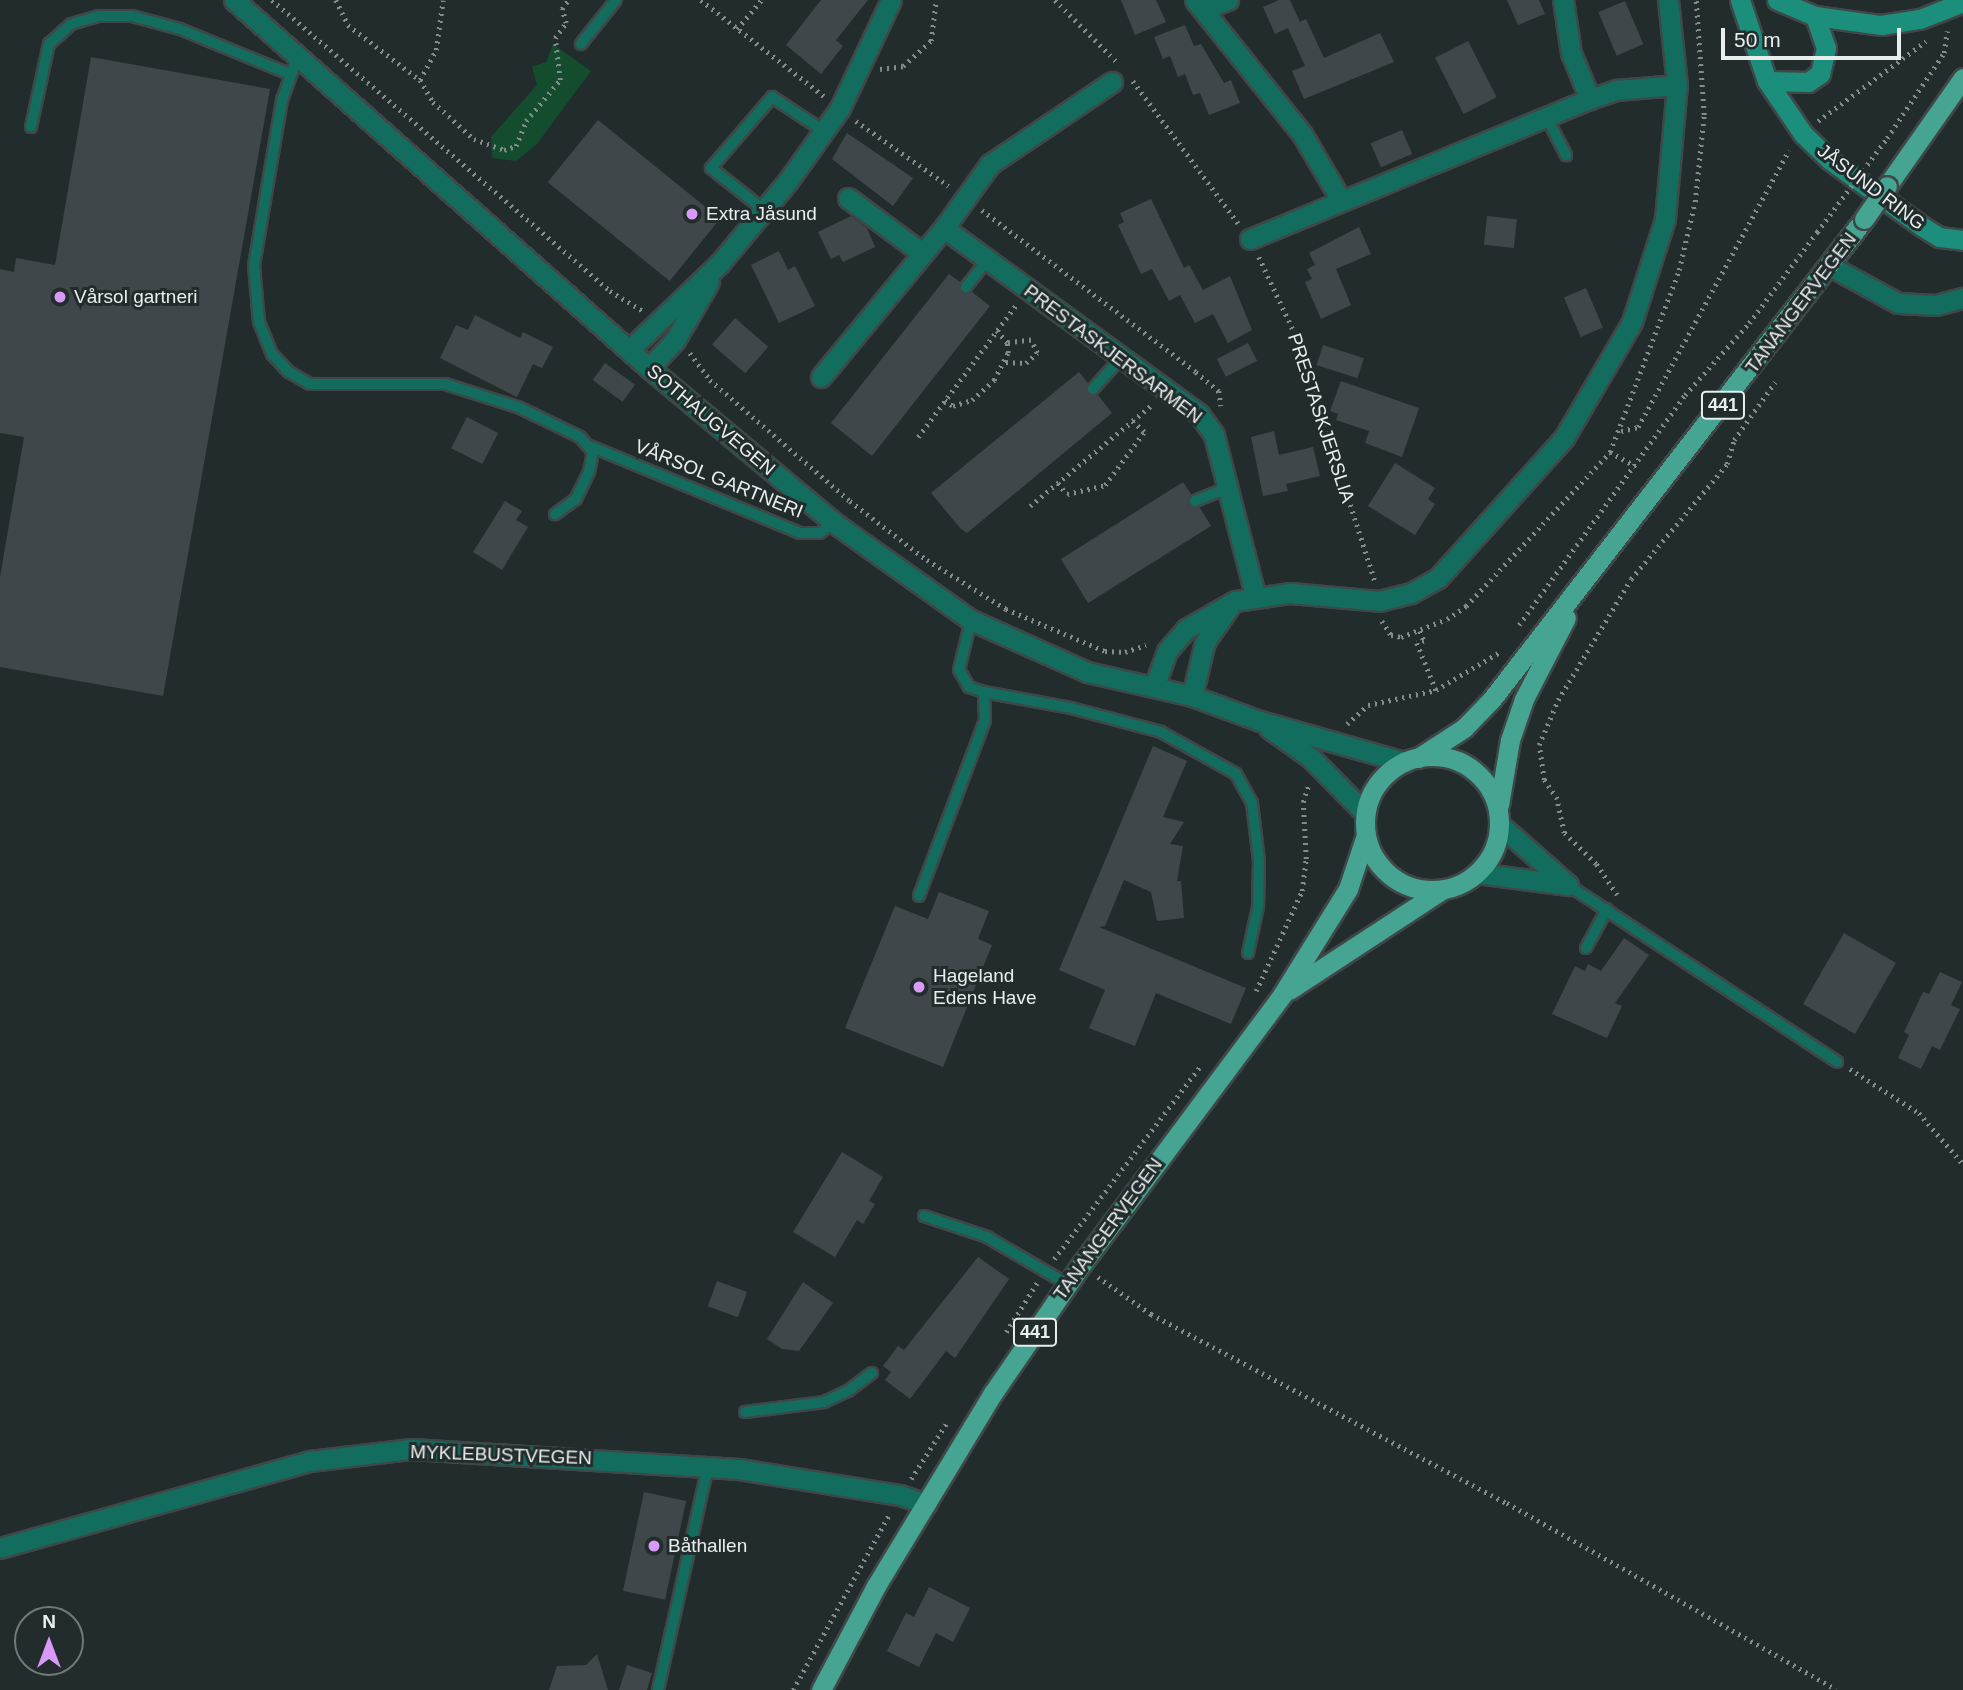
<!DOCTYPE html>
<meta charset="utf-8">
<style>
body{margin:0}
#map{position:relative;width:1963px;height:1690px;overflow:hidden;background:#232c2c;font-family:Arial,sans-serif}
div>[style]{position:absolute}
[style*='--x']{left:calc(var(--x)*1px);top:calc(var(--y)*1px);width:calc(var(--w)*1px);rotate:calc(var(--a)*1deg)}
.green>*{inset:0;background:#134d2e}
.building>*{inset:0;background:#3f474a;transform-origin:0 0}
.path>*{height:4.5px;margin-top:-2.25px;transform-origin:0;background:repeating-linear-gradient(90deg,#858c8c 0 2px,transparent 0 7px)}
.roads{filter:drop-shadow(2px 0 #3f4747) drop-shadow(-2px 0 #3f4747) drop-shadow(0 2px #3f4747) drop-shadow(0 -2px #3f4747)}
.service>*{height:10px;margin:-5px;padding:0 5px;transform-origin:5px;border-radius:5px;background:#136d5f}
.minor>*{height:19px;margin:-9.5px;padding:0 9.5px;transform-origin:9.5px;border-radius:9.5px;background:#136d5f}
.secondary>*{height:19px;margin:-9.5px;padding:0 9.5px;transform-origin:9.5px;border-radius:9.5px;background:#1c8f7c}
.primary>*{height:19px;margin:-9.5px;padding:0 9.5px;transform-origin:9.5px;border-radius:9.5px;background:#45a592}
.primary>.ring{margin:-9.5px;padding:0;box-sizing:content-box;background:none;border:19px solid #45a592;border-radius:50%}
.path-bridge>*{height:4.5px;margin-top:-2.25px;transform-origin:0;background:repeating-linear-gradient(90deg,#858c8c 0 2px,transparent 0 7px)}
.bridges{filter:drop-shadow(2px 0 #3f4747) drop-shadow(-2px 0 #3f4747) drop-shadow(0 2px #3f4747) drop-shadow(0 -2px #3f4747)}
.primary-bridge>*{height:19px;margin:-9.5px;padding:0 9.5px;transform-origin:9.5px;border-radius:9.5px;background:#45a592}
.dots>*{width:19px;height:19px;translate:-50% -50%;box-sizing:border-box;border:4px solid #232c2c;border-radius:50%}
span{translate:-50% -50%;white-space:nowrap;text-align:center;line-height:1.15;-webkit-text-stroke:6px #232c2c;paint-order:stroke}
.shield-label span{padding:2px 5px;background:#232c2c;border:2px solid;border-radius:5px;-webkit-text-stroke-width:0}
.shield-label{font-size:18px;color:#e8eded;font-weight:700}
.street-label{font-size:19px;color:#e8eded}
.poi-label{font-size:19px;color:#e8eded}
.left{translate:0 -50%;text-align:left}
.north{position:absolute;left:14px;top:1606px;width:70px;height:70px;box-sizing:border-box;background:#232c2c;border:2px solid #727979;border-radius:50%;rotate:0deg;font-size:19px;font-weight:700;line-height:28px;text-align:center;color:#e8eded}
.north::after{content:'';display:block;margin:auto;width:24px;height:32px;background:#d99af7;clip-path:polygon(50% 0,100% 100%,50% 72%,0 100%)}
.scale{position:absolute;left:1721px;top:28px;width:180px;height:32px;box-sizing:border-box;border:4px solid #e8eded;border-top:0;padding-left:9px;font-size:21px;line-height:24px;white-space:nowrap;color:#e8eded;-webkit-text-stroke:5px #232c2c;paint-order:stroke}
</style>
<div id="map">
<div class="green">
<i style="clip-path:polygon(553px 44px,591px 71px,537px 144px,516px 161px,492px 158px,491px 137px,537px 85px,532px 67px,546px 62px)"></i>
</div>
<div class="building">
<i style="clip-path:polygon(821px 0,868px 0,836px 40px,843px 46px,821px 74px,786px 45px)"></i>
<i style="clip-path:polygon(1121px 0,1156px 0,1166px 22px,1135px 35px)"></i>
<i style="clip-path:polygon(1279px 0,1290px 0,1300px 22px,1306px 19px,1324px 58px,1380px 33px,1394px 62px,1304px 99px,1292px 71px,1305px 66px,1288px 28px,1275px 34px,1263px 7px)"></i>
<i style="clip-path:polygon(1507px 0,1539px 0,1545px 14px,1518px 25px)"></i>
<i style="left:1625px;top:1px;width:47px;height:29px;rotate:67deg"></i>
<i style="clip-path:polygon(1185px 25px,1194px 46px,1201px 44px,1224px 83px,1231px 80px,1240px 103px,1209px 115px,1200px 93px,1193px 95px,1185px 74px,1178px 77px,1170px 56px,1163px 59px,1154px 37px)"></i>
<i style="left:1468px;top:41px;width:63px;height:37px;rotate:63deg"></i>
<i style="clip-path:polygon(91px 57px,270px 89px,163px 696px,0 667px,0 577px,24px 437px,0 433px,0 269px,14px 272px,16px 258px,55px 265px)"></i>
<i style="left:598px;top:120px;width:157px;height:80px;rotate:39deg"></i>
<i style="left:1402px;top:130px;width:26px;height:34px;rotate:67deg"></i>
<i style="clip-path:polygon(847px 133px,913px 178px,893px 206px,832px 159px)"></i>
<i style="clip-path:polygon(1151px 199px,1184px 268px,1189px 265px,1203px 290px,1230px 276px,1252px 330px,1228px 343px,1213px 314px,1195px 323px,1180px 295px,1169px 301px,1152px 269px,1141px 274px,1118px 225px,1124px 222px,1120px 213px)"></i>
<i style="clip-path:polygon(851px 216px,867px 228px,875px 247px,843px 262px,839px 255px,831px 259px,818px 232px)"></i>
<i style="left:1487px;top:216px;width:30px;height:29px;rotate:6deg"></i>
<i style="clip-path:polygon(1359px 227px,1371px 254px,1336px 269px,1351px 305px,1321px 319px,1305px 282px,1312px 279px,1307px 269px,1315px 265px,1309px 253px)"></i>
<i style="clip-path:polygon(779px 251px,788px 270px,795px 266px,815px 306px,779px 323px,751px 265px)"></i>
<i style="clip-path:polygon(949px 274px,960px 282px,961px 293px,972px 292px,990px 306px,872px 456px,831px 423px)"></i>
<i style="left:1586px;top:288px;width:43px;height:24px;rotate:67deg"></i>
<i style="clip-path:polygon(475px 315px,520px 338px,523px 332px,553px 347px,542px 368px,533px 364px,517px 397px,440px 358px,456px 325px,468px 330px)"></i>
<i style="left:735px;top:318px;width:44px;height:35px;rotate:41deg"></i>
<i style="left:1248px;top:343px;width:20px;height:35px;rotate:63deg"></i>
<i style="left:1323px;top:345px;width:43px;height:21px;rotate:18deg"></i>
<i style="left:605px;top:363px;width:37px;height:21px;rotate:36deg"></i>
<i style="clip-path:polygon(1079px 372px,1088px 383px,1087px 394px,1098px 395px,1112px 413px,967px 533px,960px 528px,931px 493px)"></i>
<i style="clip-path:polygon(1341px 381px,1419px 408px,1402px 457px,1365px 443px,1369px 431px,1336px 420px,1338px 414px,1330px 411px)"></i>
<i style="left:467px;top:417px;width:35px;height:35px;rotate:27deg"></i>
<i style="clip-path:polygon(1274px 431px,1279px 455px,1313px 447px,1320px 476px,1286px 484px,1288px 491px,1263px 496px,1251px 437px)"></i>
<i style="clip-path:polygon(1395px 463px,1435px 488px,1428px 499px,1435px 504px,1415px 535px,1368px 506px)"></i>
<i style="clip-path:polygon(1183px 482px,1191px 494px,1188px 505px,1200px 508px,1211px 526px,1088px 603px,1061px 559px)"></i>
<i style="clip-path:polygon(505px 501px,522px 511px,516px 520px,528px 527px,502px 570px,473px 552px)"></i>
<i style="clip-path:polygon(1153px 746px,1187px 761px,1163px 817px,1184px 822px,1170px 844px,1183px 846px,1177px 881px,1181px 881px,1184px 918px,1157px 921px,1151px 892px,1124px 880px,1105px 926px,1099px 927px,1246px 988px,1231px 1024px,1156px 993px,1135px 1046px,1089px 1028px,1105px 990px,1059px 970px)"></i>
<i style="clip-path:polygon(939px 892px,989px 911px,978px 939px,992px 945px,943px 1067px,845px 1028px,895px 906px,928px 919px)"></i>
<i style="left:1844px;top:933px;width:60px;height:82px;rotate:30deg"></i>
<i style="clip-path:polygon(1624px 938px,1649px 955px,1615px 1003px,1622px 1006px,1607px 1038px,1552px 1014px,1575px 966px,1585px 971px,1588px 964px,1601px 971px)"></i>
<i style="clip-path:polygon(1940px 972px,1962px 982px,1951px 1005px,1960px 1009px,1940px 1050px,1932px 1046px,1921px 1069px,1898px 1058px,1909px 1035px,1904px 1032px,1923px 992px,1929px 994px)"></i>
<i style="clip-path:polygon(842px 1152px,883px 1177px,869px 1201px,875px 1204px,863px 1224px,857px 1220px,835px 1257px,793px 1232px)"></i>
<i style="clip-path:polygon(978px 1257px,1009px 1279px,955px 1358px,946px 1351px,910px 1399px,885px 1380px,891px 1372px,883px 1366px,898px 1346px,904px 1350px)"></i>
<i style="left:717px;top:1281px;width:32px;height:27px;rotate:20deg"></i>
<i style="clip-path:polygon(803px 1282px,833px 1303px,799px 1351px,782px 1349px,767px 1339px)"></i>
<i style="left:644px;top:1492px;width:43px;height:101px;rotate:12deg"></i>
<i style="clip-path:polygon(929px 1587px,970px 1608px,953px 1642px,936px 1633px,919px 1667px,887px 1651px,906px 1613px,914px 1617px)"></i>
<i style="clip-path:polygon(597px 1654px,608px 1690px,549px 1690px,557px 1666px,586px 1665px)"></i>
<i style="clip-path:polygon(627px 1665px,652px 1673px,647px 1690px,619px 1690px)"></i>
</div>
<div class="path">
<i style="--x:272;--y:0;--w:446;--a:40.7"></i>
<i style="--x:610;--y:291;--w:39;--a:31"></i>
<i style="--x:336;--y:0;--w:28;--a:64"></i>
<i style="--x:348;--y:25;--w:91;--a:37.4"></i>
<i style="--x:420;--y:80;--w:26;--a:59"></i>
<i style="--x:433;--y:102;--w:55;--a:42.1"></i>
<i style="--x:474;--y:139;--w:32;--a:20"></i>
<i style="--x:504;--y:150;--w:13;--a:-18"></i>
<i style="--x:516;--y:146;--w:27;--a:-68"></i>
<i style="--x:526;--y:121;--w:53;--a:-50.3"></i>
<i style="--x:560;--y:80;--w:42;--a:-96.8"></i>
<i style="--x:555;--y:38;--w:19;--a:-54"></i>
<i style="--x:566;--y:23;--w:15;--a:-106"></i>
<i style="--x:562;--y:9;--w:11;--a:-56"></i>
<i style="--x:701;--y:0;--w:156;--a:38"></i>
<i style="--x:1055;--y:0;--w:86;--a:45"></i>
<i style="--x:737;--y:29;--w:38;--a:-50"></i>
<i style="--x:880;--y:69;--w:23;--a:-7"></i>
<i style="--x:903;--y:66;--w:38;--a:-42"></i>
<i style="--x:931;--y:41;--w:41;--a:-83"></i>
<i style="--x:420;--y:80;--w:34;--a:-62"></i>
<i style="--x:436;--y:50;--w:50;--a:-82"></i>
<i style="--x:1133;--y:81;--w:177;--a:53.5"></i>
<i style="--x:856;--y:121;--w:113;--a:35"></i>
<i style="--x:1818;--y:121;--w:134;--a:-36.5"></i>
<i style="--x:1887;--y:138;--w:102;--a:-56.2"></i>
<i style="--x:1944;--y:53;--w:22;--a:-82"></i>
<i style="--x:982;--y:210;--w:268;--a:37.1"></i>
<i style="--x:1196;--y:372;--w:30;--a:40"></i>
<i style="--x:1219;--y:391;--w:15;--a:82"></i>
<i style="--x:1259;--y:257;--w:89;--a:64.9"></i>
<i style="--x:1297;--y:338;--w:255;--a:72.2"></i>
<i style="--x:690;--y:353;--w:34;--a:53"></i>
<i style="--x:710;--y:380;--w:185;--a:40.8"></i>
<i style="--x:850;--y:501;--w:97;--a:37.5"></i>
<i style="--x:927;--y:560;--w:93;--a:31.8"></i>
<i style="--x:1006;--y:609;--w:108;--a:23"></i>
<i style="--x:1105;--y:651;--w:20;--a:3"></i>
<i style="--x:1125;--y:652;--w:22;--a:-18"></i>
<i style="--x:1006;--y:362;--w:20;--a:3"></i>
<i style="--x:1026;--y:363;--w:15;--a:-42"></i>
<i style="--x:1037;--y:353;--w:14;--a:-115"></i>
<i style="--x:1031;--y:340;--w:24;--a:173"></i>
<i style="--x:945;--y:400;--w:10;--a:37"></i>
<i style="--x:953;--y:406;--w:20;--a:-18"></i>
<i style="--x:972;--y:400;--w:30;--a:-42"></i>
<i style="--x:994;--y:380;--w:30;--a:-63"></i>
<i style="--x:1008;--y:353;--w:10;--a:-96"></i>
<i style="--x:1007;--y:343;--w:16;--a:-130"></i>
<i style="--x:1621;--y:431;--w:17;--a:-13"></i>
<i style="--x:1638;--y:427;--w:315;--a:-61.4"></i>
<i style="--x:918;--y:437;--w:164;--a:-53.4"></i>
<i style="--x:1610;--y:452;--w:29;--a:29"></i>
<i style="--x:1058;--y:483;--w:14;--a:51"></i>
<i style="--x:1067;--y:494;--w:39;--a:-13"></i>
<i style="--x:1105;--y:485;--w:66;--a:-53.7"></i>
<i style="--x:1144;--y:432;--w:16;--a:-137"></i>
<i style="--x:1030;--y:506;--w:160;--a:-39.7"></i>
<i style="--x:1382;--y:621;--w:17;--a:57"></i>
<i style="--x:1391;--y:635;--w:10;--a:11"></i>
<i style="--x:1401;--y:637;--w:49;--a:-21.4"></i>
<i style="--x:1447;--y:619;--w:23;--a:-34"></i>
<i style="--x:1466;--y:606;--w:211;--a:-46.9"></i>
<i style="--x:1610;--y:452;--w:195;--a:-69.2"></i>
<i style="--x:1679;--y:270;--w:70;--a:-76.8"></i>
<i style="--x:1695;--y:202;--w:87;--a:-84.1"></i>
<i style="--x:1704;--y:115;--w:115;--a:-94"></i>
<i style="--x:1519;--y:625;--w:284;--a:-54.2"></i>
<i style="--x:1685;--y:395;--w:96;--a:-48.4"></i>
<i style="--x:1749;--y:323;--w:114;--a:-53.2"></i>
<i style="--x:1420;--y:631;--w:11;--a:68"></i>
<i style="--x:1424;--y:641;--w:7;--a:164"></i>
<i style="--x:1417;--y:643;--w:51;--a:68"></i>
<i style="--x:1347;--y:724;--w:28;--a:-42"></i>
<i style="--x:1368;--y:705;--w:70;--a:-12.4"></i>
<i style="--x:1436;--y:690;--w:74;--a:-30.7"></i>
<i style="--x:1617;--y:895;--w:37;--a:-124"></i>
<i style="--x:1596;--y:864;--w:45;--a:-135.9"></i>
<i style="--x:1564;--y:833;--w:35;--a:-102"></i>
<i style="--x:1557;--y:799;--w:23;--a:-124"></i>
<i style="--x:1544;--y:780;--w:35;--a:-98"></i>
<i style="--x:1539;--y:745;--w:49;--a:-67.1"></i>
<i style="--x:1558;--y:700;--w:141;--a:-58.9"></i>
<i style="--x:1631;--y:579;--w:150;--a:-50.1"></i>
<i style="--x:1727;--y:464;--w:25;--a:-74"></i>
<i style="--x:1734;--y:440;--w:71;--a:-54.7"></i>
<i style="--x:1256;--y:991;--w:110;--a:-65.3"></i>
<i style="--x:1302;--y:891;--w:32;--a:-83"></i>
<i style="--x:1306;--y:859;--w:57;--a:-93"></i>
<i style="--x:1303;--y:802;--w:19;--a:-72"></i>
<i style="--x:1850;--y:1069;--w:82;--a:32.5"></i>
<i style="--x:1919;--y:1113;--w:67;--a:49.2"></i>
<i style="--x:1054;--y:1259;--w:243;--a:-52.8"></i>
<i style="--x:1098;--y:1277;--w:65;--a:34.9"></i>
<i style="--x:1151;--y:1314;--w:403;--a:28"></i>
<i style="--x:1507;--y:1503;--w:378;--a:29.5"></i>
<i style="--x:1006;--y:1332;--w:58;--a:-57.7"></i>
<i style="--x:911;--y:1479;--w:69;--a:-57.5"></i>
<i style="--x:793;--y:1690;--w:202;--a:-61.3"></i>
</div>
<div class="roads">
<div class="service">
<i style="--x:581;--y:44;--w:56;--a:-51.5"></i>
<i style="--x:298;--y:56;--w:47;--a:110"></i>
<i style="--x:282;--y:100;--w:168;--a:99.6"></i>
<i style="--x:254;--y:266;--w:56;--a:84.9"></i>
<i style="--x:259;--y:322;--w:35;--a:68"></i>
<i style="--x:272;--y:354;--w:25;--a:47"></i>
<i style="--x:289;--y:372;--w:24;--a:30"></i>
<i style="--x:310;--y:384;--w:135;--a:0"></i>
<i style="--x:445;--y:384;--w:77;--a:17.5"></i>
<i style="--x:518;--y:407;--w:69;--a:25.8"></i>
<i style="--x:580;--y:437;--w:20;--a:49"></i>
<i style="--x:593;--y:452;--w:20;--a:101"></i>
<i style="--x:589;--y:472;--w:30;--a:116"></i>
<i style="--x:576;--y:499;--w:26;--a:144"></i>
<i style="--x:1547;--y:118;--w:42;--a:62.8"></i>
<i style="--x:31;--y:127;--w:85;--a:-77.8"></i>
<i style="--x:49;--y:44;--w:30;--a:-42"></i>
<i style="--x:71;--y:24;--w:29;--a:-16"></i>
<i style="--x:99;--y:16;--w:33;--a:0"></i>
<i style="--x:132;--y:16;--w:50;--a:15.2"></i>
<i style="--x:180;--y:29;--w:118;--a:22.4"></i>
<i style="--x:764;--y:210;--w:68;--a:-141.6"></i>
<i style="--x:711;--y:168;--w:94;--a:-49.3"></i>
<i style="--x:772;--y:97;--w:62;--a:33.2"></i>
<i style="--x:966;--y:287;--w:34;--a:-52"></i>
<i style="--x:1093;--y:389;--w:40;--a:-48"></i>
<i style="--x:590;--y:446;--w:227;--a:22.5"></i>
<i style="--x:800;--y:533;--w:20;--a:0"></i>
<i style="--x:820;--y:533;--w:17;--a:-40"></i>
<i style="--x:1195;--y:501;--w:35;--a:-22"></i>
<i style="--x:984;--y:692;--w:88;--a:10.4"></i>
<i style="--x:1071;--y:708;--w:93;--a:14.9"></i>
<i style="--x:1161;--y:732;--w:86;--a:29.2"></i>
<i style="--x:1236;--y:774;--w:33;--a:61"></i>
<i style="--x:1252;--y:803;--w:58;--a:83.1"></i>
<i style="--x:1259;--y:861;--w:46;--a:91.2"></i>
<i style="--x:1258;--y:907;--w:47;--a:102.3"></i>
<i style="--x:1568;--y:885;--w:322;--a:33.3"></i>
<i style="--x:919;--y:896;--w:188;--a:-69.4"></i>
<i style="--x:985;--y:720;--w:28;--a:-92"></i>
<i style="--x:984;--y:692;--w:16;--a:-162"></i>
<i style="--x:969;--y:687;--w:20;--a:-120"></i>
<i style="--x:959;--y:670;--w:51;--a:-76.5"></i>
<i style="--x:1586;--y:948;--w:44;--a:-61.7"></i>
<i style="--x:924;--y:1216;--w:66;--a:18.4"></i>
<i style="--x:987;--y:1237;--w:93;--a:30.4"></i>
<i style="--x:745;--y:1412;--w:80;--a:-7.2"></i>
<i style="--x:824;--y:1402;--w:26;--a:-25"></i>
<i style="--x:848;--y:1391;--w:30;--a:-37"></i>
<i style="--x:658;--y:1690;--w:230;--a:-77.4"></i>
</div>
<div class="minor">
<i style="--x:234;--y:0;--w:555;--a:41.56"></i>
<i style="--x:649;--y:368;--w:240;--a:39.9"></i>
<i style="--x:833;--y:522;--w:169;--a:35.4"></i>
<i style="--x:971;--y:620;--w:127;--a:24.1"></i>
<i style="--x:1087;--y:672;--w:108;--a:12.9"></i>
<i style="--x:1192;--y:696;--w:72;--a:20.2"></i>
<i style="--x:1260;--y:721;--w:150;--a:15.9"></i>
<i style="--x:1195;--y:0;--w:171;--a:51.4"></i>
<i style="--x:1302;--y:134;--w:77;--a:59.4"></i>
<i style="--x:1563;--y:0;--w:54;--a:81.4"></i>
<i style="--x:1571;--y:53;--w:50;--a:67.6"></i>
<i style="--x:1204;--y:9;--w:26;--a:-21"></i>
<i style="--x:848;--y:198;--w:92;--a:36.6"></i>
<i style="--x:944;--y:228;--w:316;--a:36.1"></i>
<i style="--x:1199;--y:414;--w:26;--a:54"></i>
<i style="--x:1214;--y:435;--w:165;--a:75.6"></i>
<i style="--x:1250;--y:239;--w:368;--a:-22.4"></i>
<i style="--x:1590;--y:99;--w:28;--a:-19"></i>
<i style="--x:1616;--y:90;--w:61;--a:-4.7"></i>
<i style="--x:1830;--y:266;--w:77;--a:28.6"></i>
<i style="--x:1898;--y:303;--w:38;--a:3"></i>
<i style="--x:1936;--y:305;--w:28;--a:-15"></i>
<i style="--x:630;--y:349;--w:124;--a:-43.7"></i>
<i style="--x:720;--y:263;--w:107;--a:-50.3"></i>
<i style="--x:788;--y:181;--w:90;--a:-54.5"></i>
<i style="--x:840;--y:108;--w:119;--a:-64.7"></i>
<i style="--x:649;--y:368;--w:38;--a:-47"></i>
<i style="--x:675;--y:340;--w:67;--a:-59.6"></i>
<i style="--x:821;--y:377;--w:193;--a:-50.5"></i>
<i style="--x:944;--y:228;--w:79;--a:-54.3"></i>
<i style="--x:990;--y:164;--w:147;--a:-33.9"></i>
<i style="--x:1154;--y:687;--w:38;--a:-70"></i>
<i style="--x:1167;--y:651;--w:29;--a:-49"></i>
<i style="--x:1186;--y:629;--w:56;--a:-29.7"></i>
<i style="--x:1235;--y:601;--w:56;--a:-8.3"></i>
<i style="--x:1290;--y:593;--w:89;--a:5.1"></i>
<i style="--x:1379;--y:601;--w:33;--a:-14"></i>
<i style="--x:1411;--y:593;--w:31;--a:-29"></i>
<i style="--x:1438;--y:578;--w:188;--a:-48"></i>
<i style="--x:1564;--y:438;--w:134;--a:-59.6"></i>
<i style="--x:1632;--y:322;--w:108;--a:-72.2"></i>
<i style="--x:1665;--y:219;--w:135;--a:-84.9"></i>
<i style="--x:1677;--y:85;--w:85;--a:-96"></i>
<i style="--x:1192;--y:696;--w:56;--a:-76.5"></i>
<i style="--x:1205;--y:642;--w:42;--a:-55.6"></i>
<i style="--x:1269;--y:728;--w:52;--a:35.5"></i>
<i style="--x:1311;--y:758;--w:78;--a:45.5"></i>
<i style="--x:1500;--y:825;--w:91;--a:41.4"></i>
<i style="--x:1477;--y:873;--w:92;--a:7.5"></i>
<i style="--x:0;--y:1548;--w:322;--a:-15.7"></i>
<i style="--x:310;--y:1461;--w:102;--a:-6.8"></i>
<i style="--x:411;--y:1449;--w:329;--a:3.5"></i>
<i style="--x:739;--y:1469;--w:163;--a:9.2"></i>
<i style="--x:900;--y:1495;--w:28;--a:19"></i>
</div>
<div class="secondary">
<i style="--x:1740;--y:0;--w:85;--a:71.6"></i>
<i style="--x:1767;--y:81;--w:64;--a:55.8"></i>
<i style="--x:1803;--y:134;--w:37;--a:44"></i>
<i style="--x:1830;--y:160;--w:115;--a:35.8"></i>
<i style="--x:1923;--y:227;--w:19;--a:32"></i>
<i style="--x:1939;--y:237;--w:24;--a:7"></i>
<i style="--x:1777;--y:0;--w:41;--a:22.8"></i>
<i style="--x:1815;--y:16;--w:67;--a:7.8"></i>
<i style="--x:1881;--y:25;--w:39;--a:-9"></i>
<i style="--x:1920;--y:19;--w:46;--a:-21.6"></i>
<i style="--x:1767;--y:81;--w:41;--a:1.4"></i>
<i style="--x:1808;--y:82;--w:14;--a:-34"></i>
<i style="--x:1820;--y:74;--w:27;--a:-77"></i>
<i style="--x:1826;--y:48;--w:34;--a:-109"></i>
</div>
<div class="primary">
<i style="--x:1887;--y:186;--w:132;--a:-54.9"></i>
<i class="ring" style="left:1365px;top:756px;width:115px;height:115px"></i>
<i style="--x:1418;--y:758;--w:55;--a:-33.1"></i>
<i style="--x:1464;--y:728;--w:40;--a:-46"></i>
<i style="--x:1492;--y:699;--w:607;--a:-52.22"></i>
<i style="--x:1499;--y:805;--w:66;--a:-80.4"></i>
<i style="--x:1510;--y:740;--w:43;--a:-71.1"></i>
<i style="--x:1524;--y:699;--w:91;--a:-62.6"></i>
<i style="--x:1289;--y:990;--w:183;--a:-33.2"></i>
<i style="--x:821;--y:1690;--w:118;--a:-62.1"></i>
<i style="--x:876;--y:1586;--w:226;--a:-58.8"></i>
<i style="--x:993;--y:1393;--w:155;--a:-55.5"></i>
<i style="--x:1081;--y:1265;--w:337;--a:-53.3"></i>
<i style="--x:1282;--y:995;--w:125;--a:-58.1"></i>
<i style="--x:1348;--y:889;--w:57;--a:-71.6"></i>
</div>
</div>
<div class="path-bridge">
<i style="--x:1817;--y:232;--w:117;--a:-53.3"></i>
</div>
<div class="bridges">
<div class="primary-bridge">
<i style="--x:1864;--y:219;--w:40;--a:-55.1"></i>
</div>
</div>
<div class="dots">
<i style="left:692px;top:214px;background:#d99af7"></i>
<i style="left:60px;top:297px;background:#d99af7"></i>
<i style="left:919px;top:987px;background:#d99af7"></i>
<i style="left:654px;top:1546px;background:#d99af7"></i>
</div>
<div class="shield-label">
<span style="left:1723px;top:405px">441</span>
<span style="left:1035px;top:1332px">441</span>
</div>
<div class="street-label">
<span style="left:1871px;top:187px;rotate:37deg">JÅSUND RING</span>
<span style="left:1801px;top:303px;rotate:-53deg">TANANGERVEGEN</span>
<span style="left:1113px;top:354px;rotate:37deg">PRESTASKJERSARMEN</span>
<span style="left:1321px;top:418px;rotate:72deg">PRESTASKJERSLIA</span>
<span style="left:711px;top:420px;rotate:40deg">SOTHAUGVEGEN</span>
<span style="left:719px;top:479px;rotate:22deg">VÅRSOL GARTNERI</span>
<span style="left:1108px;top:1229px;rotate:-54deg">TANANGERVEGEN</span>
<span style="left:501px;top:1455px;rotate:2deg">MYKLEBUSTVEGEN</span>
</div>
<div class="poi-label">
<span class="left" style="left:706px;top:214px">Extra Jåsund</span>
<span class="left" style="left:74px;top:297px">Vårsol gartneri</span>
<span class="left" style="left:933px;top:987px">Hageland<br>Edens Have</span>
<span class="left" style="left:668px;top:1546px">Båthallen</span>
</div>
<div class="north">N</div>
<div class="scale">50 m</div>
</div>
